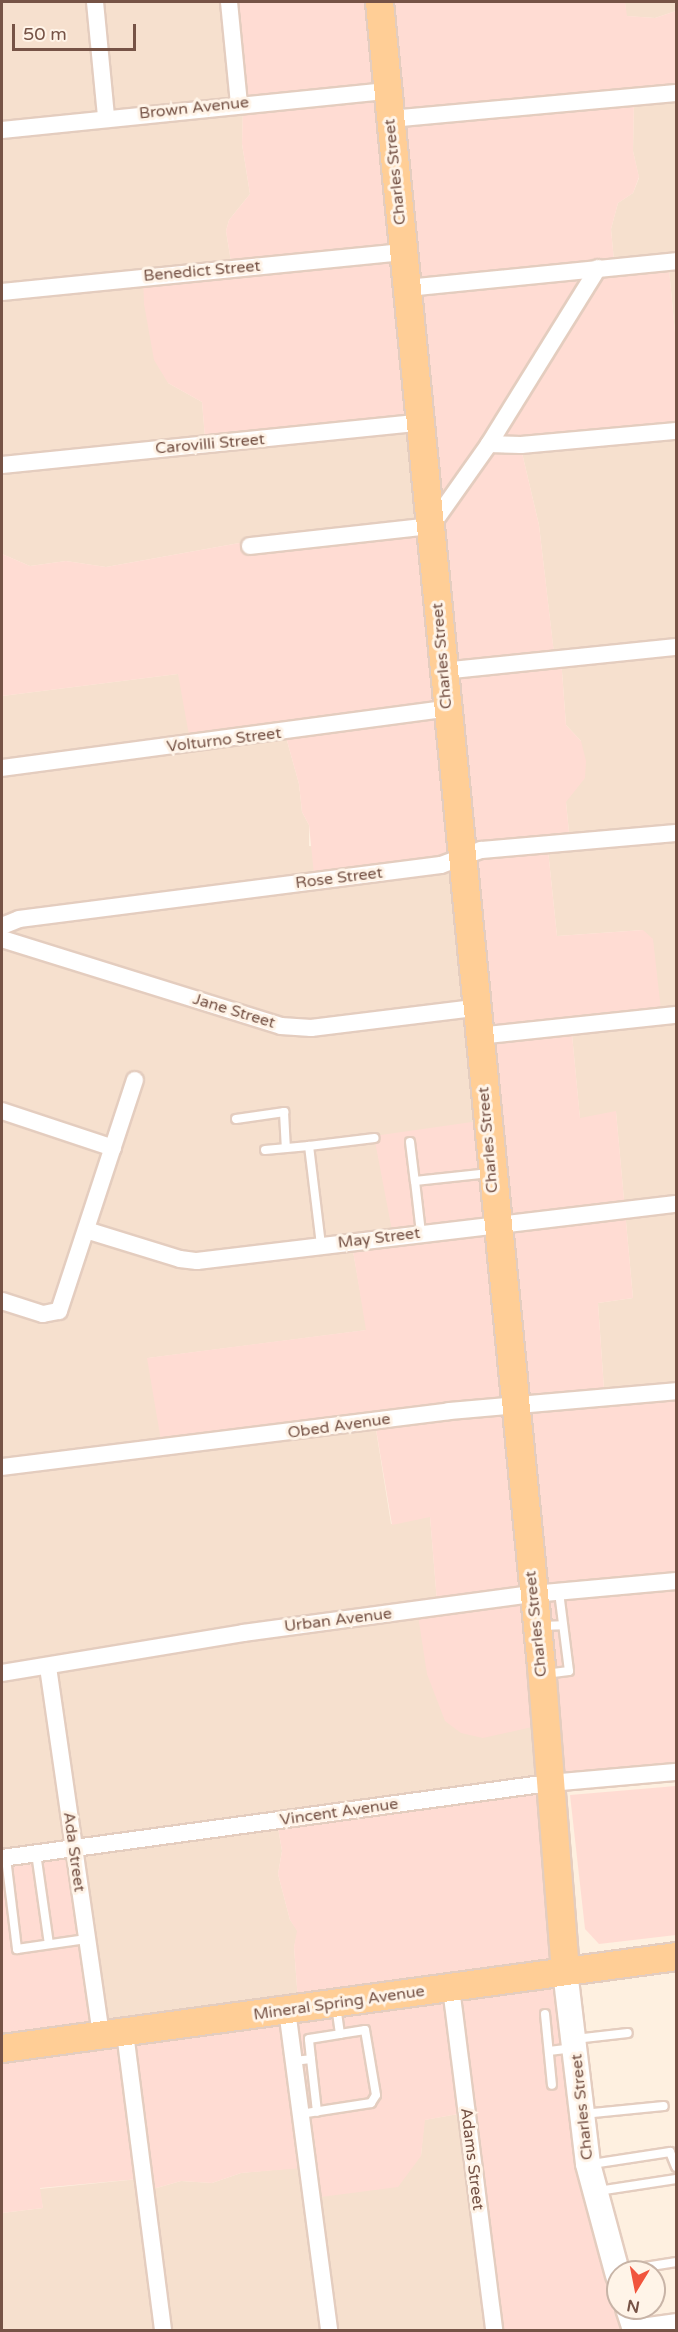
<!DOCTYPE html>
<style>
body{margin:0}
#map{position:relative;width:678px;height:2332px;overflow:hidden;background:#fef0e0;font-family:"Varela Round",sans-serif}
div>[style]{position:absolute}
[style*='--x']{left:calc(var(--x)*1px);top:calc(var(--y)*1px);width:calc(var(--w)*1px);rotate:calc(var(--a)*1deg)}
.residential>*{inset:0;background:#f6e0ce}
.commercial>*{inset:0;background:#ffdcd3}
.roads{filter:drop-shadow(2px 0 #e4cdbf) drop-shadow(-2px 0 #e4cdbf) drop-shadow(0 2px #e4cdbf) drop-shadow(0 -2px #e4cdbf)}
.service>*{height:8px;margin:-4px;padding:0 4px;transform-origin:4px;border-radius:4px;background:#fff}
.minor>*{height:16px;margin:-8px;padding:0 8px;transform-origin:8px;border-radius:8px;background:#fff}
.secondary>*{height:24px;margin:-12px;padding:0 12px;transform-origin:12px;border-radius:12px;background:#fff}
.primary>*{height:27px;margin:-13.5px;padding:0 13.5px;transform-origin:13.5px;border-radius:13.5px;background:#ffce96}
span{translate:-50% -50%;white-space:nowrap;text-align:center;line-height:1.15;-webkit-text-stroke:6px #fff4e8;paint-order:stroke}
.street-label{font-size:16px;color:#765346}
.frame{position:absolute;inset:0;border:3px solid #765346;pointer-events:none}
.north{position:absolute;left:606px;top:2260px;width:60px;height:60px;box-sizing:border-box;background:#fff4e8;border:2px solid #c8b4a7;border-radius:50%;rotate:190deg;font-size:16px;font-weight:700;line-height:24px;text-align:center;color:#765346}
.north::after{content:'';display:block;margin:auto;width:21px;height:27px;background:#f1543d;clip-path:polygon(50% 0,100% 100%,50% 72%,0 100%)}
.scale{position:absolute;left:12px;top:24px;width:124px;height:27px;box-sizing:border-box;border:3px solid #765346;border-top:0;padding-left:8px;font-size:18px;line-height:21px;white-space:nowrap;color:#765346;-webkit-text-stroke:4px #fff4e8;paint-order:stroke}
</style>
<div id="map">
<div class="residential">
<i style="clip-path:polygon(2px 2px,229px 2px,243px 105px,242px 144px,250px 194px,229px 220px,226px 231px,231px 262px,168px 383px,202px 402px,205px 438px,415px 420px,429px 519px,262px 539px,106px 567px,66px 561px,30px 566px,2px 554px)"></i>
<i style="clip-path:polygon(625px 2px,676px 2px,676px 11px,655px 18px,626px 16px)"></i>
<i style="clip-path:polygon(676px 91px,676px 343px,668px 259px,614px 261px,611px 229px,618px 203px,633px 193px,639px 178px,633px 151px,634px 98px)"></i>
<i style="clip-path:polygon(676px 424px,676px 1386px,604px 1389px,598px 1303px,633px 1298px,616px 1112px,580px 1119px,571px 1024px,643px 930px,557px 936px,548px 850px,570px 842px,566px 802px,581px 741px,566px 725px,561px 658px,554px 654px,539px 525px,519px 440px)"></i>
<i style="clip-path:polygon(178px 674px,284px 730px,299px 784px,302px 812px,309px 825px,309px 846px,460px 860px,486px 1120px,392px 1223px,394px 1241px,353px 1251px,367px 1330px,148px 1358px,374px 1417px,391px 1524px,430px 1516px,437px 1602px,541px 1725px,548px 1779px,276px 1816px,282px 1851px,278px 1874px,290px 1920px,298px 1931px,294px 1947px,298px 2001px,101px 2029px,2px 1853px,2px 696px)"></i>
<i style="clip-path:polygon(464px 2113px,494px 2330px,2px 2330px,2px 2213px,43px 2208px,39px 2189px,139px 2179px,146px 2191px,181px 2181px,212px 2183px,241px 2173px,421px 2156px,424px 2120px)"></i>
</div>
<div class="commercial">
<i style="clip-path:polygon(229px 2px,625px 2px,627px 16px,655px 18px,676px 11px,676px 91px,634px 98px,633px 151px,639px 177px,633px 193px,618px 203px,611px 229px,614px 261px,668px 258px,676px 343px,676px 424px,519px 440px,539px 525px,554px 653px,561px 658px,566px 725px,581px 741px,586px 761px,585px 778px,566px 802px,570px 842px,548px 850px,557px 936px,643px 930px,653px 939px,661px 1010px,571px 1024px,580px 1118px,616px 1111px,633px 1298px,598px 1303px,604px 1389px,676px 1386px,676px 1768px,562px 1781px,585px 2146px,618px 2275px,618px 2308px,634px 2323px,676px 2321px,676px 2330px,494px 2330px,464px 2113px,425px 2120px,421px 2156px,398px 2187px,313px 2198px,302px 2168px,241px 2173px,212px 2183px,181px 2181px,146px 2191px,139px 2179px,40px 2188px,43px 2208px,2px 2213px,2px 1853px,72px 1844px,96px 2025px,298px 2001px,294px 1947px,297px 1931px,290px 1920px,278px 1874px,282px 1851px,276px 1816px,548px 1782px,541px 1725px,483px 1738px,461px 1733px,445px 1721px,427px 1674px,417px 1609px,437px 1602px,430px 1517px,392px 1525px,374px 1417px,161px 1441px,147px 1358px,366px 1330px,353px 1251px,394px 1241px,374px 1136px,486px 1120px,460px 860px,314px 875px,309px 825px,302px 812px,299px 784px,284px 730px,190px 741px,178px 674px,2px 696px,2px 554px,30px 566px,66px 561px,106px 567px,262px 539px,424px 522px,419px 423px,205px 438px,202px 402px,168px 383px,154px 360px,144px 304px,143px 276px,231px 262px,226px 231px,229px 220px,250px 194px,242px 144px,243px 105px)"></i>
<i style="clip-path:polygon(676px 1786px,676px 1935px,599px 1944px,585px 1929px,570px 1795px)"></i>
</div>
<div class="roads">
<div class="service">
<i style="--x:236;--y:1119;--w:49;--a:-8.3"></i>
<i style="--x:284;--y:1112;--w:36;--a:87"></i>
<i style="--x:410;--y:1142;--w:39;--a:83"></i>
<i style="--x:265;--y:1150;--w:44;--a:-5.2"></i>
<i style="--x:421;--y:1233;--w:52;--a:-96.6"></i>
<i style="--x:415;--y:1181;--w:75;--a:-6.1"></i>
<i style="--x:321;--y:1245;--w:100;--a:-96.9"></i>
<i style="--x:309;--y:1146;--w:66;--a:-6.9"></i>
<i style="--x:540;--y:1626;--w:23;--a:-2"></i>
<i style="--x:545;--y:1674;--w:24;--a:-7"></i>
<i style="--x:569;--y:1671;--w:80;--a:-97.2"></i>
<i style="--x:36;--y:1853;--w:92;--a:81.9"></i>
<i style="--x:6;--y:1858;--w:92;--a:83.1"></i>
<i style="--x:17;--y:1949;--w:70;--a:-8.2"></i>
<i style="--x:545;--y:2014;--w:71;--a:84.4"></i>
<i style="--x:575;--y:2039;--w:53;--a:-6.5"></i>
<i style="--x:549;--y:2051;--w:23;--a:-7"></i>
<i style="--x:311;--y:2059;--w:20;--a:-96"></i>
<i style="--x:309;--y:2039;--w:31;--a:-9"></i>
<i style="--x:340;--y:2034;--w:29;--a:-98"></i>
<i style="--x:293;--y:2061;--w:18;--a:-6"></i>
<i style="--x:311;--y:2059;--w:53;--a:83.5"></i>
<i style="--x:300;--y:2114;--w:72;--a:-8.8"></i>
<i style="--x:371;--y:2103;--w:9;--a:-58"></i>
<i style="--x:376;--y:2095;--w:66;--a:-99.6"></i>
<i style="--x:365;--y:2030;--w:25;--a:171"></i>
<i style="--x:583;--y:2114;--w:81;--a:-5.6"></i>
<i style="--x:592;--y:2164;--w:79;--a:-8.7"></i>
<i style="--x:670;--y:2152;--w:16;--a:68"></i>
<i style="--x:598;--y:2191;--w:79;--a:-8.7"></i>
<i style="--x:620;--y:2271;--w:57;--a:-9.1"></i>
</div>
<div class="minor">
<i style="--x:95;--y:2;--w:116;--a:84.5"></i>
<i style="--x:229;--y:2;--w:102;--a:84.4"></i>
<i style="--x:390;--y:119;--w:287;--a:-5.2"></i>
<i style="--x:2;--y:130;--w:387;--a:-5.8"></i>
<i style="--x:407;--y:288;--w:270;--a:-5.7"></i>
<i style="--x:2;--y:292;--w:403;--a:-5.7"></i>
<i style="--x:489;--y:444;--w:32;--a:2"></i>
<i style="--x:521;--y:445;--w:156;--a:-5.2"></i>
<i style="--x:2;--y:465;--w:418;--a:-5.8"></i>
<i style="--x:250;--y:546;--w:182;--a:-6.3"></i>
<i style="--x:431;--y:526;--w:100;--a:-54.7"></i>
<i style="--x:489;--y:444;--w:207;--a:-58.2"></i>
<i style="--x:443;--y:671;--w:234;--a:-5.9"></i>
<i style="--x:2;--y:768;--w:448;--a:-7.6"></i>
<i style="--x:2;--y:926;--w:18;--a:-22"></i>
<i style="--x:19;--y:919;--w:425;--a:-7.3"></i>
<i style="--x:441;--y:865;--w:43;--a:-20.6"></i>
<i style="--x:481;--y:850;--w:196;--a:-5"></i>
<i style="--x:2;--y:939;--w:292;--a:17.3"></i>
<i style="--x:281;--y:1026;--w:30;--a:4"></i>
<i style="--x:311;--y:1028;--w:164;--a:-7"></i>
<i style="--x:478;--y:1036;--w:199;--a:-6.1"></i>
<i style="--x:2;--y:1111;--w:117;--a:18.4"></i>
<i style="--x:86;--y:1230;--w:98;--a:17.1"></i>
<i style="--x:180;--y:1259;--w:17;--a:7"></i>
<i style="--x:197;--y:1261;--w:482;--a:-6.8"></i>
<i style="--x:2;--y:1301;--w:43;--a:17.6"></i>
<i style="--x:43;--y:1314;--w:16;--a:-11"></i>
<i style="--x:59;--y:1311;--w:243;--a:-71.8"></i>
<i style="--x:2;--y:1467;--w:450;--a:-7.1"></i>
<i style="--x:449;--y:1411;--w:228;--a:-5"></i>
<i style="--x:48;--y:1667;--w:374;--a:81.8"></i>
<i style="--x:2;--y:1673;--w:244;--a:-9.4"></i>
<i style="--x:243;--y:1633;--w:293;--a:-7.7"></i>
<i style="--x:533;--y:1594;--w:144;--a:-5.2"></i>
<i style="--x:2;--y:1858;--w:552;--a:-7.81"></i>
<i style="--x:549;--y:1783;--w:127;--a:-5"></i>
<i style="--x:451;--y:1988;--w:345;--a:82.8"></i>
<i style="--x:287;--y:2010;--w:323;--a:82.5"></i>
<i style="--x:125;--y:2033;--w:299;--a:82.7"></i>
<i style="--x:634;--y:2328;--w:42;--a:-8.1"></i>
</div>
<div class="secondary">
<i style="--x:565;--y:1971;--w:194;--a:83.2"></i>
<i style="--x:588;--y:2164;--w:115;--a:74.9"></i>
<i style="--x:628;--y:2308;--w:23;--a:72"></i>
</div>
<div class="primary">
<i style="--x:379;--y:2;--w:1672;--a:84.44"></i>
<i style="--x:541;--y:1666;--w:306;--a:85.5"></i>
<i style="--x:2;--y:2048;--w:680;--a:-7.77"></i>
</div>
</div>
<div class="street-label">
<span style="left:194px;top:108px;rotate:-6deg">Brown Avenue</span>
<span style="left:395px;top:172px;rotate:-96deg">Charles Street</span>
<span style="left:202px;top:271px;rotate:-5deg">Benedict Street</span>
<span style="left:210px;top:444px;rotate:-5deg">Carovilli Street</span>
<span style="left:442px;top:656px;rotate:-95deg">Charles Street</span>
<span style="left:224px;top:740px;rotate:-7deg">Volturno Street</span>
<span style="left:339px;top:878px;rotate:-7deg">Rose Street</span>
<span style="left:234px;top:1011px;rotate:17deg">Jane Street</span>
<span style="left:488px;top:1140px;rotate:-95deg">Charles Street</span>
<span style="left:379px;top:1238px;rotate:-7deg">May Street</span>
<span style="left:339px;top:1426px;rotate:-8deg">Obed Avenue</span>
<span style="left:338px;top:1620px;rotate:-7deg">Urban Avenue</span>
<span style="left:536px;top:1624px;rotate:-96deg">Charles Street</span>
<span style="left:339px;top:1812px;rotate:-8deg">Vincent Avenue</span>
<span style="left:74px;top:1852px;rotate:82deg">Ada Street</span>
<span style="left:339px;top:2003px;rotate:-8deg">Mineral Spring Avenue</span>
<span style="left:582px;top:2107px;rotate:-96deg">Charles Street</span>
<span style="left:472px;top:2159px;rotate:83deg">Adams Street</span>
</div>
<div class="frame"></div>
<div class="north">N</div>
<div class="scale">50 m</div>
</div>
